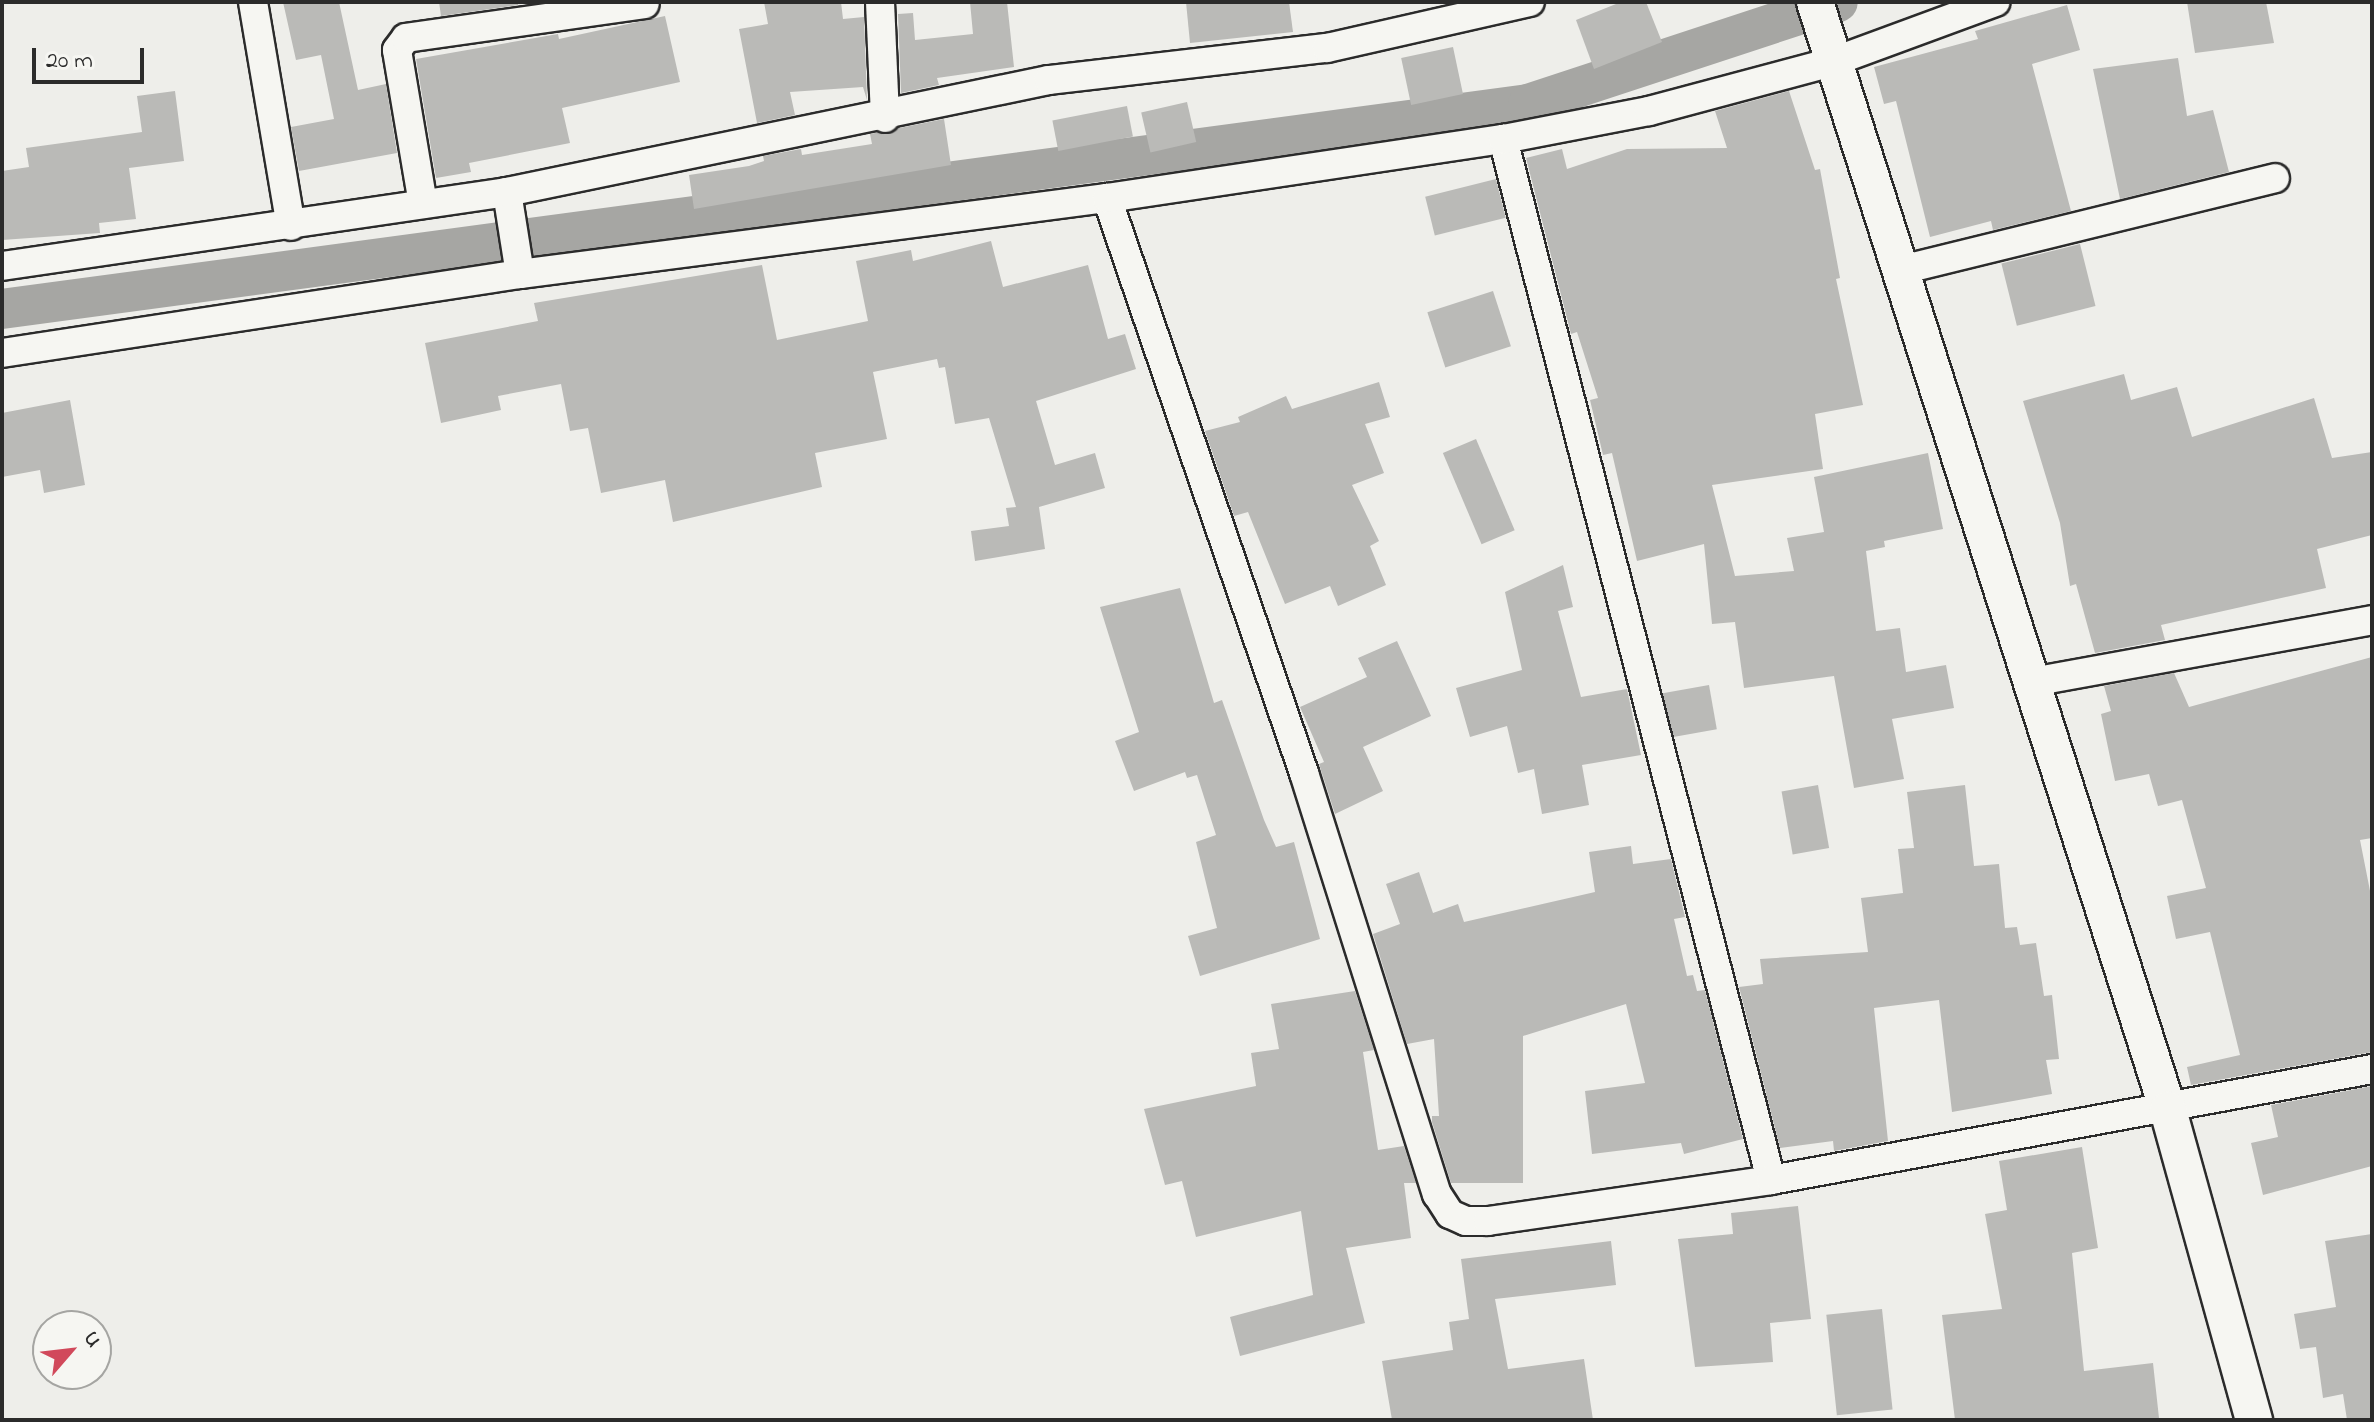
<!DOCTYPE html>
<style>
body{margin:0}
#map{position:relative;width:2374px;height:1422px;overflow:hidden;background:#eeeeea;font-family:"Indie Flower",sans-serif}
div>[style]{position:absolute}
[style*='--x']{left:calc(var(--x)*1px);top:calc(var(--y)*1px);width:calc(var(--w)*1px);rotate:calc(var(--a)*1deg)}
.canal>*{height:40px;margin:-20px;padding:0 20px;transform-origin:20px;border-radius:20px;background:#a6a6a3}
.building>*{inset:0;background:#babab7;transform-origin:0 0}
.roads{filter:drop-shadow(2px 0 #2b2b2b) drop-shadow(-2px 0 #2b2b2b) drop-shadow(0 2px #2b2b2b) drop-shadow(0 -2px #2b2b2b)}
.minor>*{height:28px;margin:-14px;padding:0 14px;transform-origin:14px;border-radius:14px;background:#f6f6f2}
.tertiary>*{height:36px;margin:-18px;padding:0 18px;transform-origin:18px;border-radius:18px;background:#f6f6f2}
span{translate:-50% -50%;white-space:nowrap;text-align:center;line-height:1.15;-webkit-text-stroke:6px #f6f6f2;paint-order:stroke}
.frame{position:absolute;inset:0;border:4px solid #2b2b2b;pointer-events:none}
.north{position:absolute;left:32px;top:1310px;width:80px;height:80px;box-sizing:border-box;background:#f6f6f2;border:2px solid #a5a5a2;border-radius:50%;rotate:62deg;font-size:22px;font-weight:700;line-height:32px;text-align:center;color:#2b2b2b}
.north::after{content:'';display:block;margin:auto;width:28px;height:36px;background:#d1495b;clip-path:polygon(50% 0,100% 100%,50% 72%,0 100%)}
.scale{position:absolute;left:32px;top:48px;width:112px;height:36px;box-sizing:border-box;border:4px solid #2b2b2b;border-top:0;padding-left:10px;font-size:24px;line-height:28px;white-space:nowrap;color:#2b2b2b;-webkit-text-stroke:6px #f6f6f2;paint-order:stroke}
</style>
<div id="map">
<div class="canal">
<i style="--x:2;--y:309;--w:1540;--a:-7.65"></i>
<i style="--x:1528;--y:104;--w:326;--a:-18.2"></i>
</div>
<div class="building">
<i style="clip-path:polygon(283px 2px,339px 2px,358px 90px,386px 84px,397px 153px,299px 171px,291px 127px,334px 119px,321px 55px,296px 60px)"></i>
<i style="clip-path:polygon(439px 2px,518px 2px,518px 5px,441px 16px)"></i>
<i style="clip-path:polygon(764px 2px,841px 2px,843px 19px,864px 17px,867px 100px,863px 87px,790px 92px,795px 115px,757px 123px,739px 29px,768px 24px)"></i>
<i style="clip-path:polygon(970px 2px,1007px 2px,1014px 67px,937px 78px,939px 85px,901px 93px,898px 14px,913px 13px,915px 40px,973px 34px)"></i>
<i style="clip-path:polygon(1186px 2px,1289px 2px,1293px 32px,1190px 43px)"></i>
<i style="clip-path:polygon(1621px 2px,1646px 2px,1662px 42px,1594px 69px,1576px 20px)"></i>
<i style="clip-path:polygon(2187px 2px,2266px 2px,2274px 43px,2195px 53px)"></i>
<i style="clip-path:polygon(2067px 5px,2080px 50px,2032px 64px,2071px 211px,1993px 230px,1991px 221px,1930px 237px,1896px 101px,1884px 104px,1874px 67px,1978px 39px,1975px 31px)"></i>
<i style="clip-path:polygon(665px 16px,680px 82px,562px 108px,570px 143px,469px 163px,471px 172px,436px 178px,416px 59px,558px 34px,559px 39px)"></i>
<i style="left:1453px;top:47px;width:48px;height:53px;rotate:78deg"></i>
<i style="clip-path:polygon(2178px 58px,2187px 116px,2213px 110px,2229px 172px,2120px 199px,2093px 69px)"></i>
<i style="clip-path:polygon(175px 91px,184px 161px,129px 168px,136px 219px,99px 223px,100px 233px,2px 240px,2px 171px,29px 167px,26px 148px,142px 132px,137px 96px)"></i>
<i style="clip-path:polygon(1789px 91px,1815px 170px,1820px 169px,1840px 278px,1836px 279px,1863px 405px,1815px 414px,1823px 469px,1712px 485px,1735px 576px,1794px 571px,1787px 538px,1824px 532px,1814px 477px,1928px 453px,1943px 529px,1884px 541px,1885px 547px,1866px 551px,1876px 631px,1900px 628px,1906px 672px,1946px 665px,1954px 708px,1892px 719px,1904px 779px,1854px 788px,1834px 676px,1744px 688px,1735px 622px,1712px 624px,1704px 544px,1637px 561px,1612px 453px,1603px 455px,1590px 400px,1598px 398px,1577px 332px,1571px 334px,1526px 158px,1562px 149px,1567px 169px,1627px 149px,1727px 148px,1715px 111px)"></i>
<i style="left:1187px;top:102px;width:41px;height:47px;rotate:77deg"></i>
<i style="left:1127px;top:106px;width:31px;height:76px;rotate:79deg"></i>
<i style="clip-path:polygon(944px 119px,951px 165px,694px 209px,689px 175px,749px 166px,764px 161px,763px 156px,801px 149px,802px 155px,872px 144px,870px 134px)"></i>
<i style="left:1496px;top:179px;width:40px;height:73px;rotate:76deg"></i>
<i style="clip-path:polygon(991px 241px,1003px 287px,1088px 265px,1108px 339px,1125px 334px,1136px 369px,1036px 401px,1055px 465px,1095px 453px,1105px 488px,1039px 507px,1045px 549px,975px 561px,971px 531px,1009px 526px,1006px 508px,1016px 507px,989px 418px,955px 424px,945px 367px,939px 368px,937px 359px,873px 372px,887px 439px,815px 453px,822px 487px,673px 522px,665px 480px,601px 493px,588px 428px,570px 431px,561px 384px,498px 396px,501px 410px,441px 423px,425px 343px,538px 321px,534px 303px,762px 265px,777px 340px,868px 321px,856px 261px,911px 250px,913px 261px)"></i>
<i style="left:2080px;top:244px;width:64px;height:81px;rotate:76deg"></i>
<i style="left:1493px;top:291px;width:58px;height:69px;rotate:72deg"></i>
<i style="clip-path:polygon(2124px 374px,2131px 400px,2177px 387px,2192px 437px,2314px 398px,2332px 458px,2372px 452px,2372px 535px,2317px 549px,2326px 588px,2161px 625px,2165px 640px,2095px 653px,2076px 584px,2070px 586px,2060px 523px,2023px 401px)"></i>
<i style="clip-path:polygon(1379px 382px,1390px 417px,1365px 424px,1384px 473px,1352px 485px,1379px 541px,1370px 546px,1386px 585px,1338px 606px,1330px 586px,1285px 604px,1248px 512px,1234px 516px,1205px 431px,1240px 422px,1238px 417px,1286px 396px,1292px 409px)"></i>
<i style="clip-path:polygon(70px 400px,85px 485px,44px 493px,40px 470px,2px 477px,2px 413px)"></i>
<i style="left:1476px;top:439px;width:99px;height:36px;rotate:67deg"></i>
<i style="clip-path:polygon(1563px 565px,1573px 607px,1558px 611px,1581px 697px,1627px 689px,1641px 755px,1582px 765px,1589px 805px,1542px 814px,1534px 769px,1518px 773px,1507px 726px,1470px 737px,1456px 688px,1522px 670px,1505px 592px)"></i>
<i style="clip-path:polygon(1180px 588px,1214px 703px,1222px 700px,1264px 820px,1276px 847px,1294px 842px,1320px 939px,1200px 976px,1188px 936px,1217px 928px,1196px 842px,1216px 835px,1197px 775px,1187px 778px,1185px 772px,1134px 791px,1115px 741px,1139px 732px,1100px 607px)"></i>
<i style="clip-path:polygon(1397px 641px,1431px 716px,1363px 747px,1383px 791px,1335px 814px,1319px 764px,1324px 762px,1300px 707px,1367px 677px,1358px 658px)"></i>
<i style="clip-path:polygon(2372px 657px,2372px 838px,2360px 840px,2372px 901px,2372px 1052px,2191px 1085px,2187px 1067px,2240px 1055px,2210px 932px,2176px 939px,2167px 896px,2206px 888px,2182px 800px,2158px 806px,2149px 774px,2115px 781px,2101px 714px,2111px 711px,2104px 686px,2174px 673px,2189px 707px)"></i>
<i style="left:1709px;top:685px;width:45px;height:47px;rotate:80deg"></i>
<i style="left:1818px;top:785px;width:64px;height:37px;rotate:80deg"></i>
<i style="clip-path:polygon(1965px 785px,1974px 866px,1999px 864px,2005px 928px,2017px 927px,2020px 945px,2036px 943px,2044px 996px,2052px 995px,2059px 1059px,2046px 1060px,2052px 1094px,1952px 1112px,1939px 1000px,1874px 1008px,1888px 1141px,1834px 1151px,1833px 1141px,1780px 1148px,1739px 987px,1763px 984px,1760px 959px,1868px 952px,1861px 898px,1903px 893px,1898px 849px,1914px 848px,1907px 792px)"></i>
<i style="clip-path:polygon(1631px 846px,1633px 864px,1671px 859px,1685px 917px,1674px 919px,1687px 976px,1693px 975px,1697px 991px,1705px 990px,1743px 1139px,1684px 1154px,1681px 1143px,1592px 1154px,1585px 1091px,1645px 1083px,1626px 1004px,1523px 1036px,1523px 1183px,1451px 1183px,1432px 1122px,1432px 1116px,1439px 1116px,1434px 1039px,1407px 1044px,1373px 934px,1400px 924px,1386px 884px,1419px 872px,1433px 913px,1458px 904px,1464px 922px,1595px 892px,1589px 852px)"></i>
<i style="clip-path:polygon(1355px 991px,1374px 1050px,1363px 1052px,1378px 1150px,1404px 1146px,1416px 1183px,1404px 1183px,1411px 1238px,1346px 1248px,1365px 1323px,1240px 1356px,1230px 1317px,1313px 1295px,1301px 1211px,1196px 1237px,1182px 1181px,1165px 1185px,1144px 1109px,1256px 1086px,1251px 1053px,1279px 1049px,1271px 1004px)"></i>
<i style="clip-path:polygon(2372px 1086px,2372px 1166px,2263px 1195px,2251px 1143px,2278px 1137px,2271px 1105px)"></i>
<i style="clip-path:polygon(2082px 1147px,2098px 1248px,2072px 1253px,2084px 1371px,2153px 1363px,2159px 1418px,1955px 1420px,1942px 1315px,2002px 1309px,1985px 1214px,2007px 1210px,1999px 1161px)"></i>
<i style="clip-path:polygon(1798px 1206px,1811px 1319px,1770px 1323px,1773px 1362px,1695px 1367px,1678px 1239px,1733px 1234px,1731px 1213px)"></i>
<i style="clip-path:polygon(2372px 1234px,2372px 1420px,2347px 1420px,2343px 1394px,2323px 1398px,2316px 1347px,2300px 1349px,2294px 1314px,2336px 1307px,2325px 1241px)"></i>
<i style="clip-path:polygon(1611px 1241px,1616px 1285px,1495px 1299px,1508px 1369px,1584px 1359px,1593px 1420px,1392px 1420px,1382px 1361px,1453px 1350px,1449px 1322px,1469px 1319px,1461px 1259px)"></i>
<i style="left:1882px;top:1309px;width:101px;height:56px;rotate:84deg"></i>
</div>
<div class="roads">
<div class="minor">
<i style="--x:253;--y:2;--w:227;--a:80.4"></i>
<i style="--x:880;--y:2;--w:116;--a:87.5"></i>
<i style="--x:1503;--y:139;--w:1075;--a:75.56"></i>
<i style="--x:507;--y:192;--w:83;--a:81"></i>
<i style="--x:1107;--y:198;--w:608;--a:71.09"></i>
<i style="--x:1304;--y:773;--w:442;--a:72.5"></i>
<i style="--x:1437;--y:1194;--w:24;--a:57"></i>
<i style="--x:1450;--y:1214;--w:17;--a:24"></i>
<i style="--x:1466;--y:1221;--w:22;--a:0"></i>
<i style="--x:1488;--y:1221;--w:286;--a:-8.2"></i>
<i style="--x:1771;--y:1180;--w:611;--a:-10.46"></i>
<i style="--x:423;--y:204;--w:156;--a:-99.6"></i>
<i style="--x:397;--y:50;--w:15;--a:-53"></i>
<i style="--x:406;--y:38;--w:241;--a:-8.1"></i>
<i style="--x:2;--y:266;--w:510;--a:-8.34"></i>
<i style="--x:507;--y:192;--w:553;--a:-11.68"></i>
<i style="--x:1049;--y:80;--w:280;--a:-6.6"></i>
<i style="--x:1327;--y:48;--w:208;--a:-12.8"></i>
<i style="--x:1901;--y:270;--w:385;--a:-13.8"></i>
<i style="--x:2;--y:353;--w:524;--a:-8.67"></i>
<i style="--x:520;--y:274;--w:592;--a:-7.38"></i>
<i style="--x:1107;--y:198;--w:400;--a:-8.5"></i>
<i style="--x:1503;--y:139;--w:149;--a:-10.9"></i>
<i style="--x:1649;--y:111;--w:193;--a:-15"></i>
<i style="--x:1835;--y:61;--w:171;--a:-20.2"></i>
<i style="--x:2032;--y:682;--w:346;--a:-10.3"></i>
</div>
<div class="tertiary">
<i style="--x:1815;--y:2;--w:1163;--a:72.33"></i>
<i style="--x:2168;--y:1110;--w:322;--a:74.5"></i>
</div>
</div>
<div class="frame"></div>
<div class="north">U</div>
<div class="scale">20 m</div>
</div>
